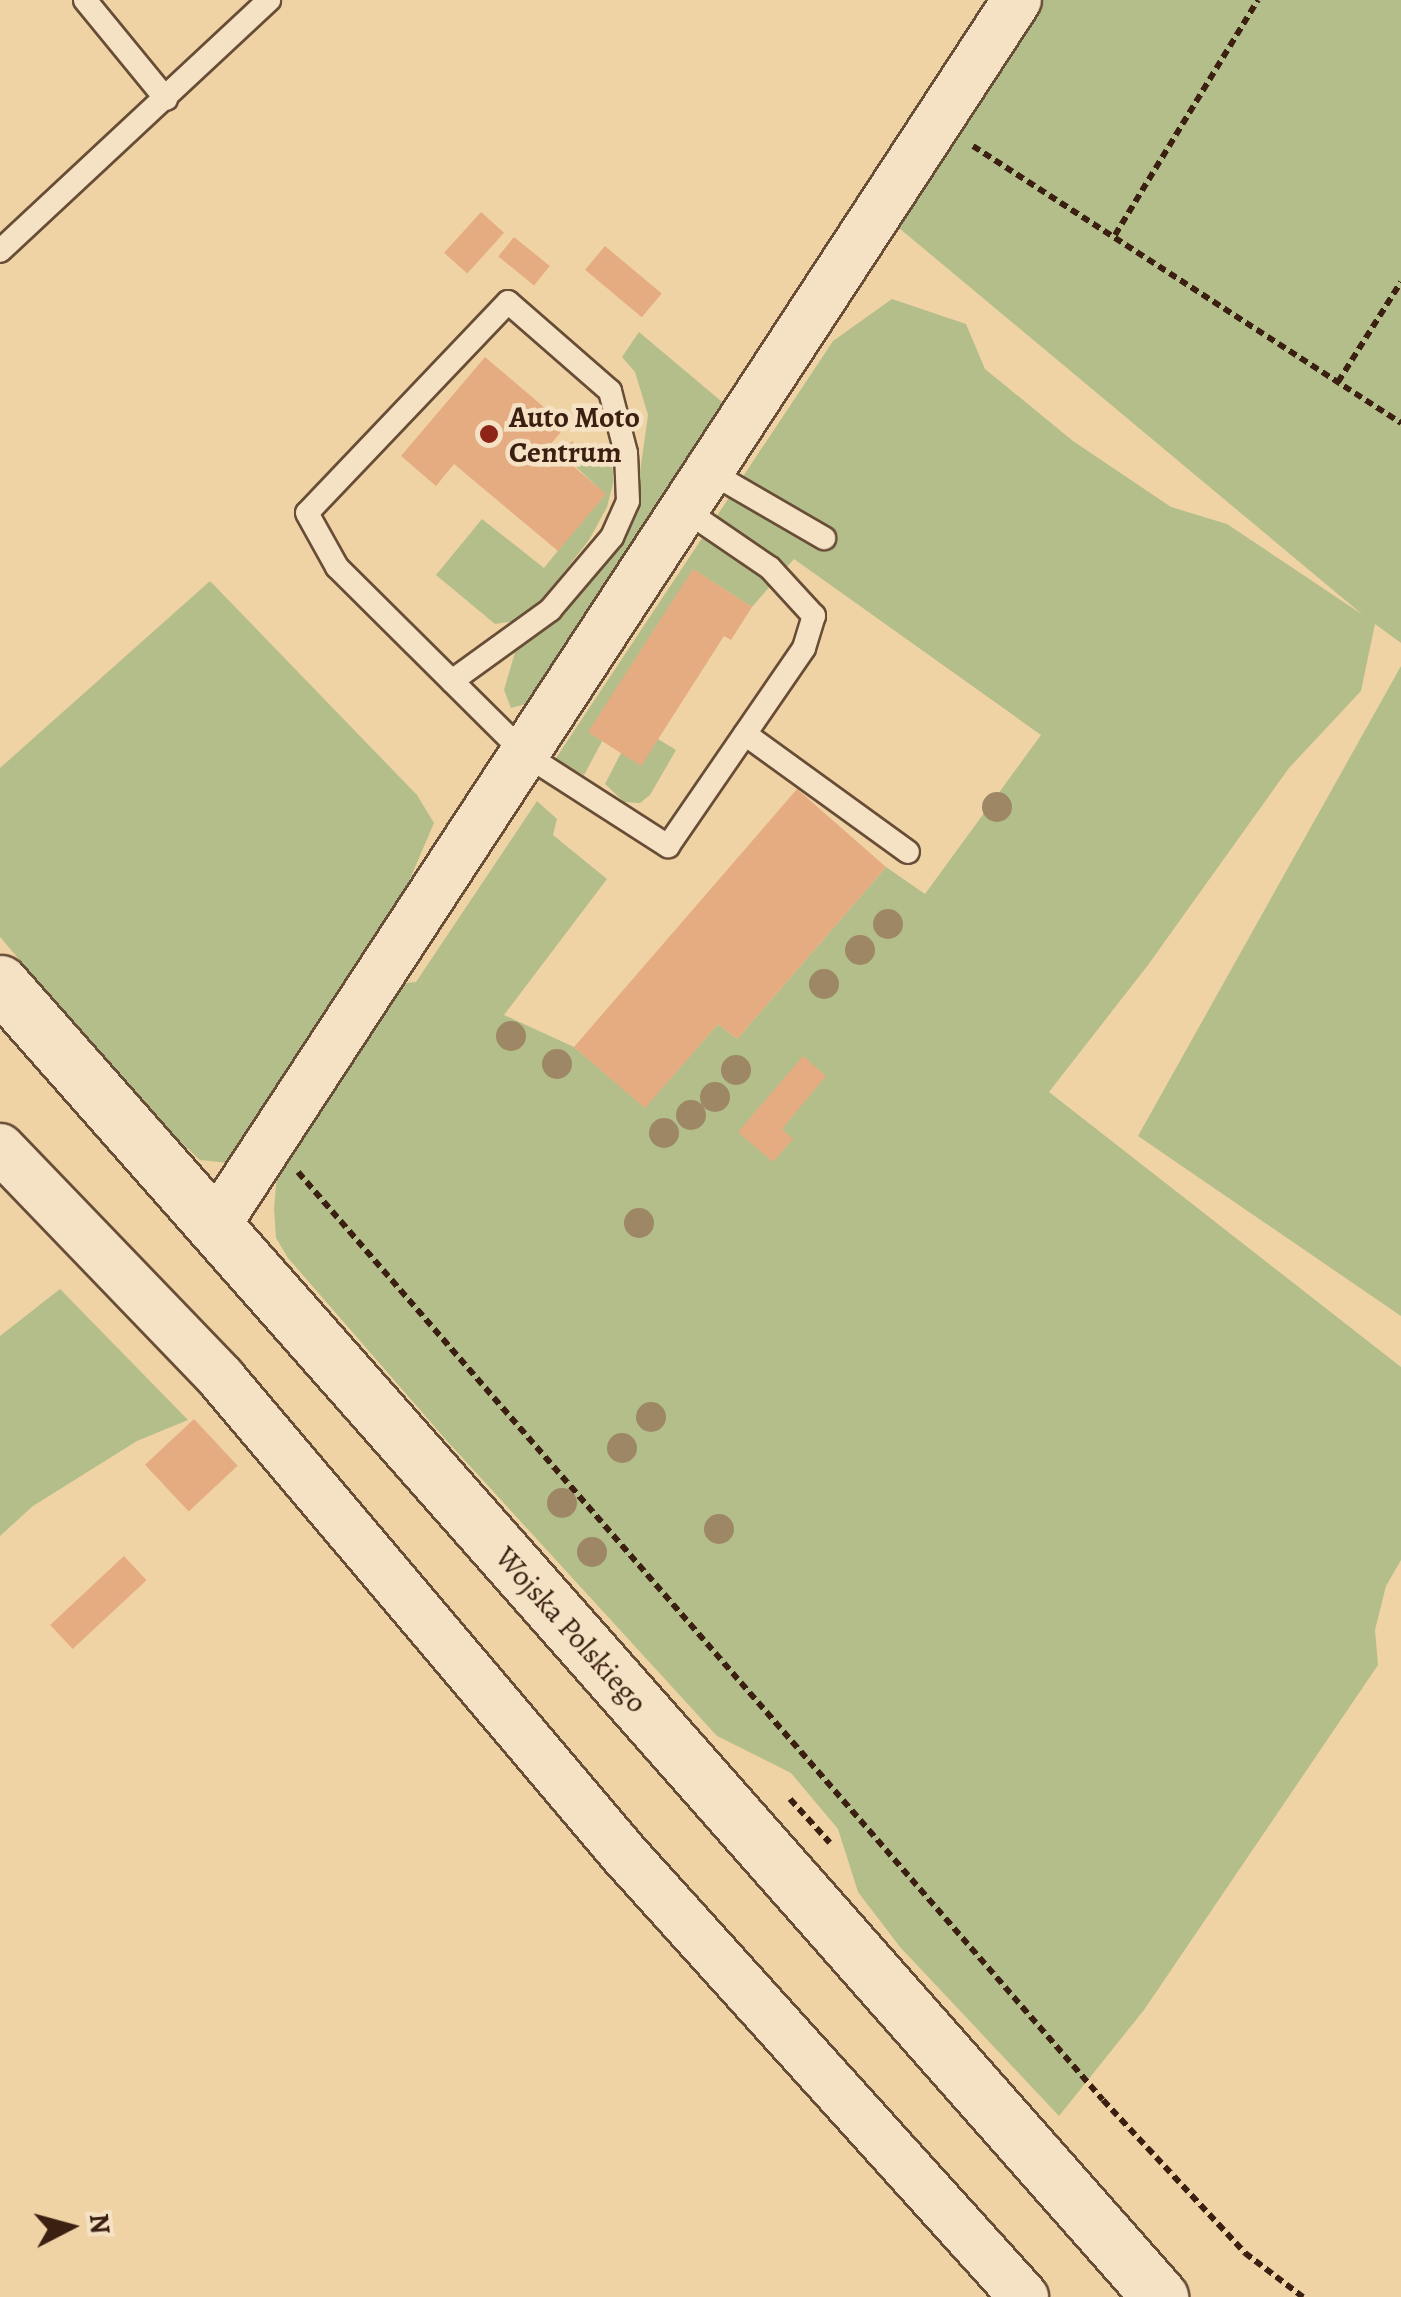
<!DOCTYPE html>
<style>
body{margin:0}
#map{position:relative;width:1401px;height:2297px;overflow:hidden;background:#f0d3a5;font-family:Alegreya,serif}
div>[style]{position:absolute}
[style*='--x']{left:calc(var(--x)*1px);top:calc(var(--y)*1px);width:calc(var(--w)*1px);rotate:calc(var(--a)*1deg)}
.green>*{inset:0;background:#b4be8b}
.building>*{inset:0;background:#e5ac81;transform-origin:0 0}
.path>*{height:6px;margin-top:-3px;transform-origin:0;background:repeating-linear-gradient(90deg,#3b2012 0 8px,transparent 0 13px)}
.roads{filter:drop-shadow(2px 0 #684d37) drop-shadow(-2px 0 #684d37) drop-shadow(0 2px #684d37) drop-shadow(0 -2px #684d37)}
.lane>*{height:22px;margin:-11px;padding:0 11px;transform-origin:11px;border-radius:11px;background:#f5e2c4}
.street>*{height:48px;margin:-24px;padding:0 24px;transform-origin:24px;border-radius:24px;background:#f5e2c4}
.secondary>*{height:55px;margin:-27.5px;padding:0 27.5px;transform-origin:27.5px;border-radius:27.5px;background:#f5e2c4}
.trees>*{width:30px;height:30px;margin:-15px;border-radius:50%;background:#9d8765}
.dots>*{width:28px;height:28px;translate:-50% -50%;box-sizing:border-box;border:5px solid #f5e2c4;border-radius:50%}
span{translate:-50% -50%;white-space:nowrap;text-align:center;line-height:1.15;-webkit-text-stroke:9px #f5e2c4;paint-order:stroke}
.poi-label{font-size:30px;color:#3b2012;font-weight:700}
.left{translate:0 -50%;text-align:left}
.street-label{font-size:30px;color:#3b2012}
.north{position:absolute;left:20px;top:2177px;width:100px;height:100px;-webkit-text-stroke:8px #f5e2c4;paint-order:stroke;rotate:84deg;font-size:28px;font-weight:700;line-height:40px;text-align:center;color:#3b2012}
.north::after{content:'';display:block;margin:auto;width:35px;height:45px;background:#3b2012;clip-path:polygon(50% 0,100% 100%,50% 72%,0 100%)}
</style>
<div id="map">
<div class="green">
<i style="clip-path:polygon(1019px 0,1401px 0,1401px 643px,1375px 624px,1361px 691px,1289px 768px,1148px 965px,1049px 1092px,1401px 1367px,1401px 1560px,1386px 1586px,1375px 1630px,1378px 1665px,1144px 2010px,1059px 2116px,900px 1947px,858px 1892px,838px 1829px,791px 1773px,717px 1736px,447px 1441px,288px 1258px,276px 1238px,274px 1208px,277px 1175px,293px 1143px,406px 983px,416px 982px,537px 801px,557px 819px,553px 835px,607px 879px,504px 1015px,574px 1047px,645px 1107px,718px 1024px,737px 1039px,886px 867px,925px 894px,1041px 735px,794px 559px,752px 607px,694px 570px,584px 775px,554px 761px,833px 341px,892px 299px,966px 324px,985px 369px,1073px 441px,1171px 507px,1227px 524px,1363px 615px,881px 213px)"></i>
<i style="clip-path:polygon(639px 332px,727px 406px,540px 700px,511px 708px,504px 690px,515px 652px,575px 600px,626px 532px,634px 515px,648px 415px,635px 372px,622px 357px)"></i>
<i style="clip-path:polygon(583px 446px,611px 457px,614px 480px,607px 507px,589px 540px,542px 600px,514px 621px,495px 624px,436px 575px,482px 519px,544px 568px,604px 493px,573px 464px,584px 452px)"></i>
<i style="clip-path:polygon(210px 581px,417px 795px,434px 823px,376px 958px,229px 1163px,200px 1160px,154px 1117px,0 937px,0 768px)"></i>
<i style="clip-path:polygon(1401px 666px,1401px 1316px,1138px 1136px)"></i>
<i style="clip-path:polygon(658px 739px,676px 750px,650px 795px,640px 803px,624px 802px,605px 784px,621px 753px)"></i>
<i style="clip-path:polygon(60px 1289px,188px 1420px,137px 1441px,33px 1506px,0 1536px,0 1336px)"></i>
</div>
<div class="building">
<i style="left:481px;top:212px;width:31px;height:55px;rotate:42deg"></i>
<i style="left:514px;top:237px;width:46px;height:25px;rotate:39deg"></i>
<i style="left:605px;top:246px;width:74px;height:31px;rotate:40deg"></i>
<i style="clip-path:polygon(485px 357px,566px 426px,550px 445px,561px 454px,572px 441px,584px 451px,572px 465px,606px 494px,558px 551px,454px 464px,436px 486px,401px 456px)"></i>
<i style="clip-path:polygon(693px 569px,752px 607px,731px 640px,724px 636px,641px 766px,588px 732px)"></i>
<i style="clip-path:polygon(797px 789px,886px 867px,737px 1039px,718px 1024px,645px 1108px,574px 1047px)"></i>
<i style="clip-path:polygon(803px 1056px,826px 1076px,782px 1129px,793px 1139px,773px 1162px,738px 1132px)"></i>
<i style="left:194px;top:1419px;width:64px;height:67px;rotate:47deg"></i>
<i style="left:124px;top:1556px;width:33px;height:101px;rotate:47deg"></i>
</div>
<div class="path">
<i style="--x:973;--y:146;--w:510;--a:32.91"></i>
<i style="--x:1115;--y:235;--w:275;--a:-58.7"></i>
<i style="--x:1338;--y:382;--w:118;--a:-57.8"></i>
<i style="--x:298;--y:1172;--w:1228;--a:49.06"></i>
<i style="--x:1103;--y:2100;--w:209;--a:47.1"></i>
<i style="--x:1245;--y:2253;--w:73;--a:37.2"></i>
<i style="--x:790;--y:1799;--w:59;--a:47.7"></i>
</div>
<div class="roads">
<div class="lane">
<i style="--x:85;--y:0;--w:128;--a:50.7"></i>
<i style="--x:0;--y:251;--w:368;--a:-43"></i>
<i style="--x:710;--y:472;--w:132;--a:30.1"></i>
<i style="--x:452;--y:681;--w:121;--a:-35.9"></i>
<i style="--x:550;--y:610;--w:96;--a:-49.7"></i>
<i style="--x:612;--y:537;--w:39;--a:-66"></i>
<i style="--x:628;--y:501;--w:48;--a:-92.4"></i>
<i style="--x:626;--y:453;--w:64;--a:-104.5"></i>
<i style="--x:610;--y:391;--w:135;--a:-138.9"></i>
<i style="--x:508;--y:302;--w:291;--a:133.6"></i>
<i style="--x:307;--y:513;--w:62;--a:60.9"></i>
<i style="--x:337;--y:567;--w:267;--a:44.8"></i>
<i style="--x:526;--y:755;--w:169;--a:32.7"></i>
<i style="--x:668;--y:846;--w:240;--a:-55.5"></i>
<i style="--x:804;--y:648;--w:34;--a:-73"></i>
<i style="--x:814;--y:616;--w:65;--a:-132.5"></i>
<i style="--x:770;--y:568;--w:103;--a:-145.7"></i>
<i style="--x:745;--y:734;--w:201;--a:35.9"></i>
</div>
<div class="street">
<i style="--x:0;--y:1148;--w:319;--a:46.1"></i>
<i style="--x:221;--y:1378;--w:624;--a:49.75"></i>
<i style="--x:624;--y:1854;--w:597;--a:47.92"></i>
<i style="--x:214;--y:1228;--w:1467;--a:-56.82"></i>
</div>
<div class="secondary">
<i style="--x:0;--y:983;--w:1753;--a:48.56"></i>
</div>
</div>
<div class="trees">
<i style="left:997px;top:807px"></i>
<i style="left:888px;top:924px"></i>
<i style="left:860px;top:950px"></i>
<i style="left:824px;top:984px"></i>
<i style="left:511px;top:1036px"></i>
<i style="left:557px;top:1064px"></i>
<i style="left:736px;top:1070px"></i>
<i style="left:715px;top:1097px"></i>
<i style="left:691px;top:1115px"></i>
<i style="left:664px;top:1133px"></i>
<i style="left:639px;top:1223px"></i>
<i style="left:651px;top:1417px"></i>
<i style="left:622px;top:1448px"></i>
<i style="left:562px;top:1503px"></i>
<i style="left:719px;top:1529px"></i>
<i style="left:592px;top:1552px"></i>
</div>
<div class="dots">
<i style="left:489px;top:434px;background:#8f2418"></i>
</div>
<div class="poi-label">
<span class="left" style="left:509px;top:434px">Auto Moto<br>Centrum</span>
</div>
<div class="street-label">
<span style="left:571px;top:1630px;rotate:48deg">Wojska Polskiego</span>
</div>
<div class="north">N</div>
</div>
